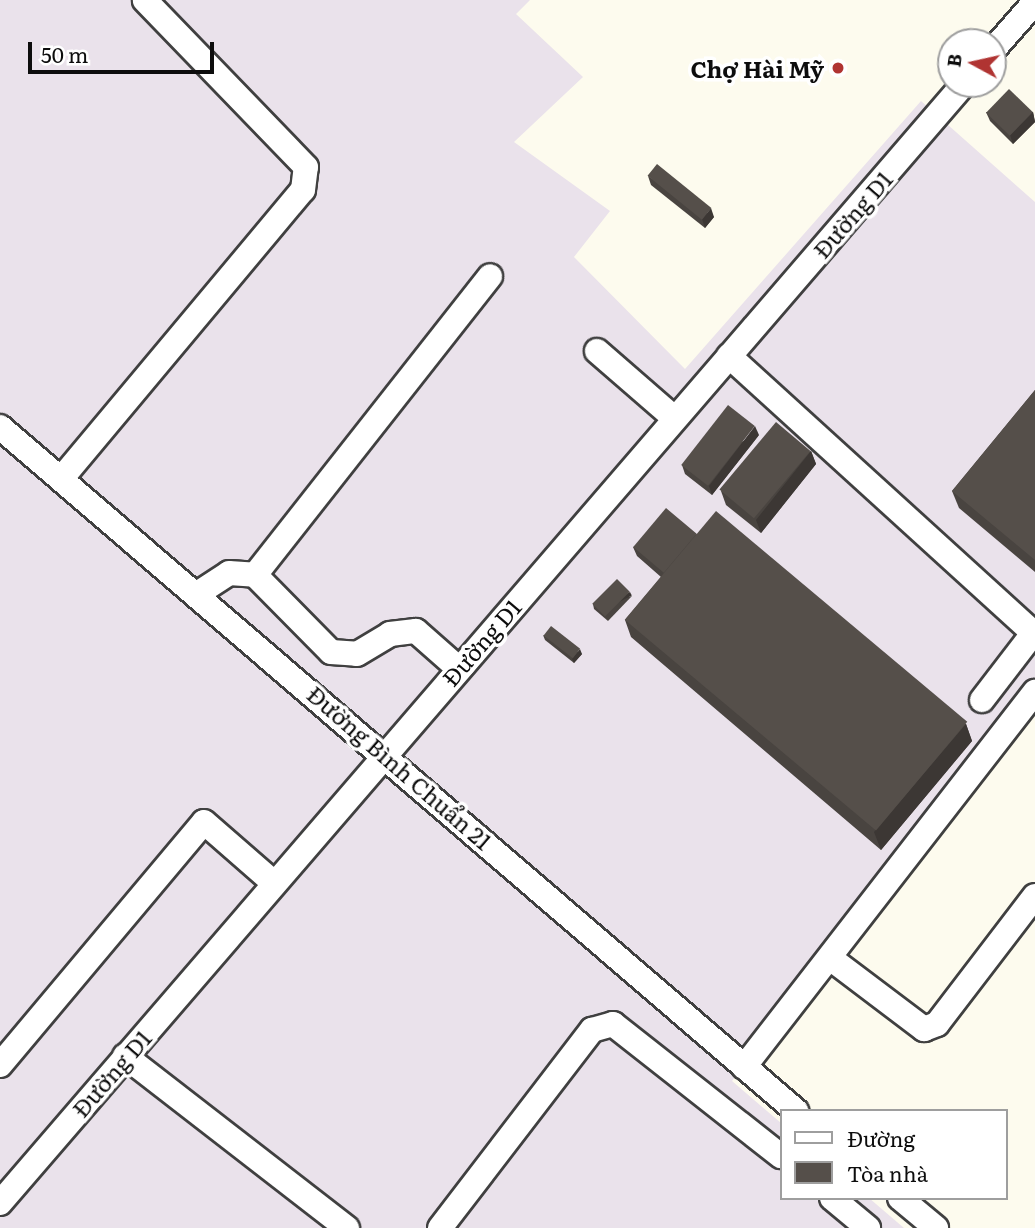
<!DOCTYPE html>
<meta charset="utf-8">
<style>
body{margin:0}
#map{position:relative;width:1035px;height:1228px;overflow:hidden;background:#fdfbee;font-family:Literata,serif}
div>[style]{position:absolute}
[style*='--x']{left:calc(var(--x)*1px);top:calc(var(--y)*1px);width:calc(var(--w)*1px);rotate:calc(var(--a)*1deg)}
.industrial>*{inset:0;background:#eae2eb}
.roads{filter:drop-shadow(2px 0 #404040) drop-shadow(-2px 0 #404040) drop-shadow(0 2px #404040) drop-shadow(0 -2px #404040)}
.minor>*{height:24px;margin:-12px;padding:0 12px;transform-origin:12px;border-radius:12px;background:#fff}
.wall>*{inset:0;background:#494440}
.shaded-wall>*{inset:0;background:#3c3734;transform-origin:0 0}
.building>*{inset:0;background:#554f4a;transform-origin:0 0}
.dots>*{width:19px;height:19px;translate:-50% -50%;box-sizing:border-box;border:4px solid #fff;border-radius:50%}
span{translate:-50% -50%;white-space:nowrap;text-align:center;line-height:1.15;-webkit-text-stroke:7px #fff;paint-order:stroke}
.poi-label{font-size:23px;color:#0d0d0d;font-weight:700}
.right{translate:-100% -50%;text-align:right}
.street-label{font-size:23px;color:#0d0d0d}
.legend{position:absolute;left:780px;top:1109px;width:228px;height:91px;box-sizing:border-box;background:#fff;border:2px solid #9e9e9e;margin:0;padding:9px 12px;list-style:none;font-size:21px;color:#0d0d0d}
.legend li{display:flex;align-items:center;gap:14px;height:35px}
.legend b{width:35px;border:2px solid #9e9e9e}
.north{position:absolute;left:937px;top:28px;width:70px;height:70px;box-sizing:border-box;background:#fff;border:2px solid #9e9e9e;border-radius:50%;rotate:278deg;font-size:19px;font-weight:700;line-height:28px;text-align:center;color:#0d0d0d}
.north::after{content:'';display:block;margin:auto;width:24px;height:32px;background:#b03432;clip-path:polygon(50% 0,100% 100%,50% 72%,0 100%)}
.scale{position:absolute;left:28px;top:42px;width:186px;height:32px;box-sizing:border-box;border:4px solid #0d0d0d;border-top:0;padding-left:9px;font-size:21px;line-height:24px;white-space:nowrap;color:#0d0d0d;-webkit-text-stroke:5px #fff;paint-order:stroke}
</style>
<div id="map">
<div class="industrial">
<i style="clip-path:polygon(0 0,530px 0,516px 14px,583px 77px,514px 142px,610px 211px,574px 257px,685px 369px,921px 101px,1035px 202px,1035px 682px,732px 1081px,781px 1123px,781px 1198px,869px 1198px,904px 1228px,0 1228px)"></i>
</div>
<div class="roads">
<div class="minor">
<i style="--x:993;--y:50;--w:64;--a:-48.8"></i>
<i style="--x:597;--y:351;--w:102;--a:41"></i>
<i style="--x:729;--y:356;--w:411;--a:42.3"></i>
<i style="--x:0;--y:427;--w:1050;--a:40.67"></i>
<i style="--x:61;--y:479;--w:377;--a:-50.1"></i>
<i style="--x:303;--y:190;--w:23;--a:-83"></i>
<i style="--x:306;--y:167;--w:232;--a:-134"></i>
<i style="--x:255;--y:575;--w:380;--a:-51.8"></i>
<i style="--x:197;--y:594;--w:38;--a:-33"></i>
<i style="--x:229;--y:573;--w:26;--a:4"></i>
<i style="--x:255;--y:575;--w:108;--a:45.4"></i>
<i style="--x:331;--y:652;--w:26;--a:4"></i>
<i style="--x:357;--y:654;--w:39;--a:-31"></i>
<i style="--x:390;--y:634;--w:26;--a:-7"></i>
<i style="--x:416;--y:631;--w:56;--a:41.4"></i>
<i style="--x:982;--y:700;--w:87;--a:-52.5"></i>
<i style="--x:830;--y:958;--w:118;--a:37.1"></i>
<i style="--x:924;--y:1029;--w:14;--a:-21"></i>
<i style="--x:937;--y:1024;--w:161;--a:-52.6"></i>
<i style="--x:125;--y:1056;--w:281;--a:37.8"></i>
<i style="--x:0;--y:1065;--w:317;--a:-50"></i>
<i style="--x:204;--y:822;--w:93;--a:41.1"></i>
<i style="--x:744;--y:1067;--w:475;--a:-52.2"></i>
<i style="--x:832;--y:1198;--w:47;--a:39.8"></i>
<i style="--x:900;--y:1198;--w:47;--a:39.8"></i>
<i style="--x:0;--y:1203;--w:1477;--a:-49.26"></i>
<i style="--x:440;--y:1228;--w:250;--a:-52.5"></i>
<i style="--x:592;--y:1030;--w:22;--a:-16"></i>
<i style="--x:613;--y:1024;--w:214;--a:38.2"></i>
</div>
</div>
<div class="wall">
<i style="clip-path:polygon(986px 112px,1033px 112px,1035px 122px,1013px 144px,990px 121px)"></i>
<i style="clip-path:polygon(648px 176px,714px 217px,705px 228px,651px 185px)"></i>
<i style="clip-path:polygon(1035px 390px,1035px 572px,959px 508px,952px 491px)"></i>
<i style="clip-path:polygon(759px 435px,712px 495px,685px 474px,682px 465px)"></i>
<i style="clip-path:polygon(811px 451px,816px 464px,761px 533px,726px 505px,721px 491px)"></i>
<i style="clip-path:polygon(697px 534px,966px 724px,972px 741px,881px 850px,631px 637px,625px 620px,661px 577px,637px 556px,633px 547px)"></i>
<i style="clip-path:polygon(632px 596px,608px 621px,594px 609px,593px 604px)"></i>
<i style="clip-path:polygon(543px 635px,582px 654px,574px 663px,545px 640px)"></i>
</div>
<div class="shaded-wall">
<i style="clip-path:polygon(1033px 112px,1035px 122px,1013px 144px,1010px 135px)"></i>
<i style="clip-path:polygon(711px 208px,714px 217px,705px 228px,702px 219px)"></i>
<i style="clip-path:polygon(755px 426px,759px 435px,712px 495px,709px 486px)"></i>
<i style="clip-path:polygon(811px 451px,816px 464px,761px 533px,756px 520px)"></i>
<i style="left:630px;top:592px;width:4px;height:35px;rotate:63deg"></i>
<i style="clip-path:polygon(580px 649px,582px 654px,574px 663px,572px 659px)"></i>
<i style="clip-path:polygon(966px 724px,972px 741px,881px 850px,874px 832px)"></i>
</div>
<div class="building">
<i style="left:1009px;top:89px;width:33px;height:33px;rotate:44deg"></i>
<i style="left:657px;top:164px;width:70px;height:15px;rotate:39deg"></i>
<i style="clip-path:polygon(1035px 390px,1035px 560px,952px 491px)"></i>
<i style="left:728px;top:405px;width:34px;height:76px;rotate:38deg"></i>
<i style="left:776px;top:422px;width:45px;height:88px;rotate:40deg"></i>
<i style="left:666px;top:508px;width:40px;height:51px;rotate:40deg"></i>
<i style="left:716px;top:511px;width:328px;height:142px;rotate:40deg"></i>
<i style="left:617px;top:579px;width:18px;height:35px;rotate:45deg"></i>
<i style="left:551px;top:626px;width:37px;height:12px;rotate:38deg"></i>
</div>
<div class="dots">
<i style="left:838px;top:68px;background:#b03432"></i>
</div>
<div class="poi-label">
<span class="right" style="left:824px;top:68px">Chợ Hài Mỹ</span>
</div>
<div class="street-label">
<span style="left:852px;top:214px;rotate:-49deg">Đường D1</span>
<span style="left:481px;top:642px;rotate:-49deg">Đường D1</span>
<span style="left:400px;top:767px;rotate:41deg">Đường Bình Chuẩn 21</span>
<span style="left:111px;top:1073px;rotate:-49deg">Đường D1</span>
</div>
<ul class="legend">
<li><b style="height:9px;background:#fff"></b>Đường</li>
<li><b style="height:19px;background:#554f4a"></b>Tòa nhà</li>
</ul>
<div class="north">B</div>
<div class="scale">50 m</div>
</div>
